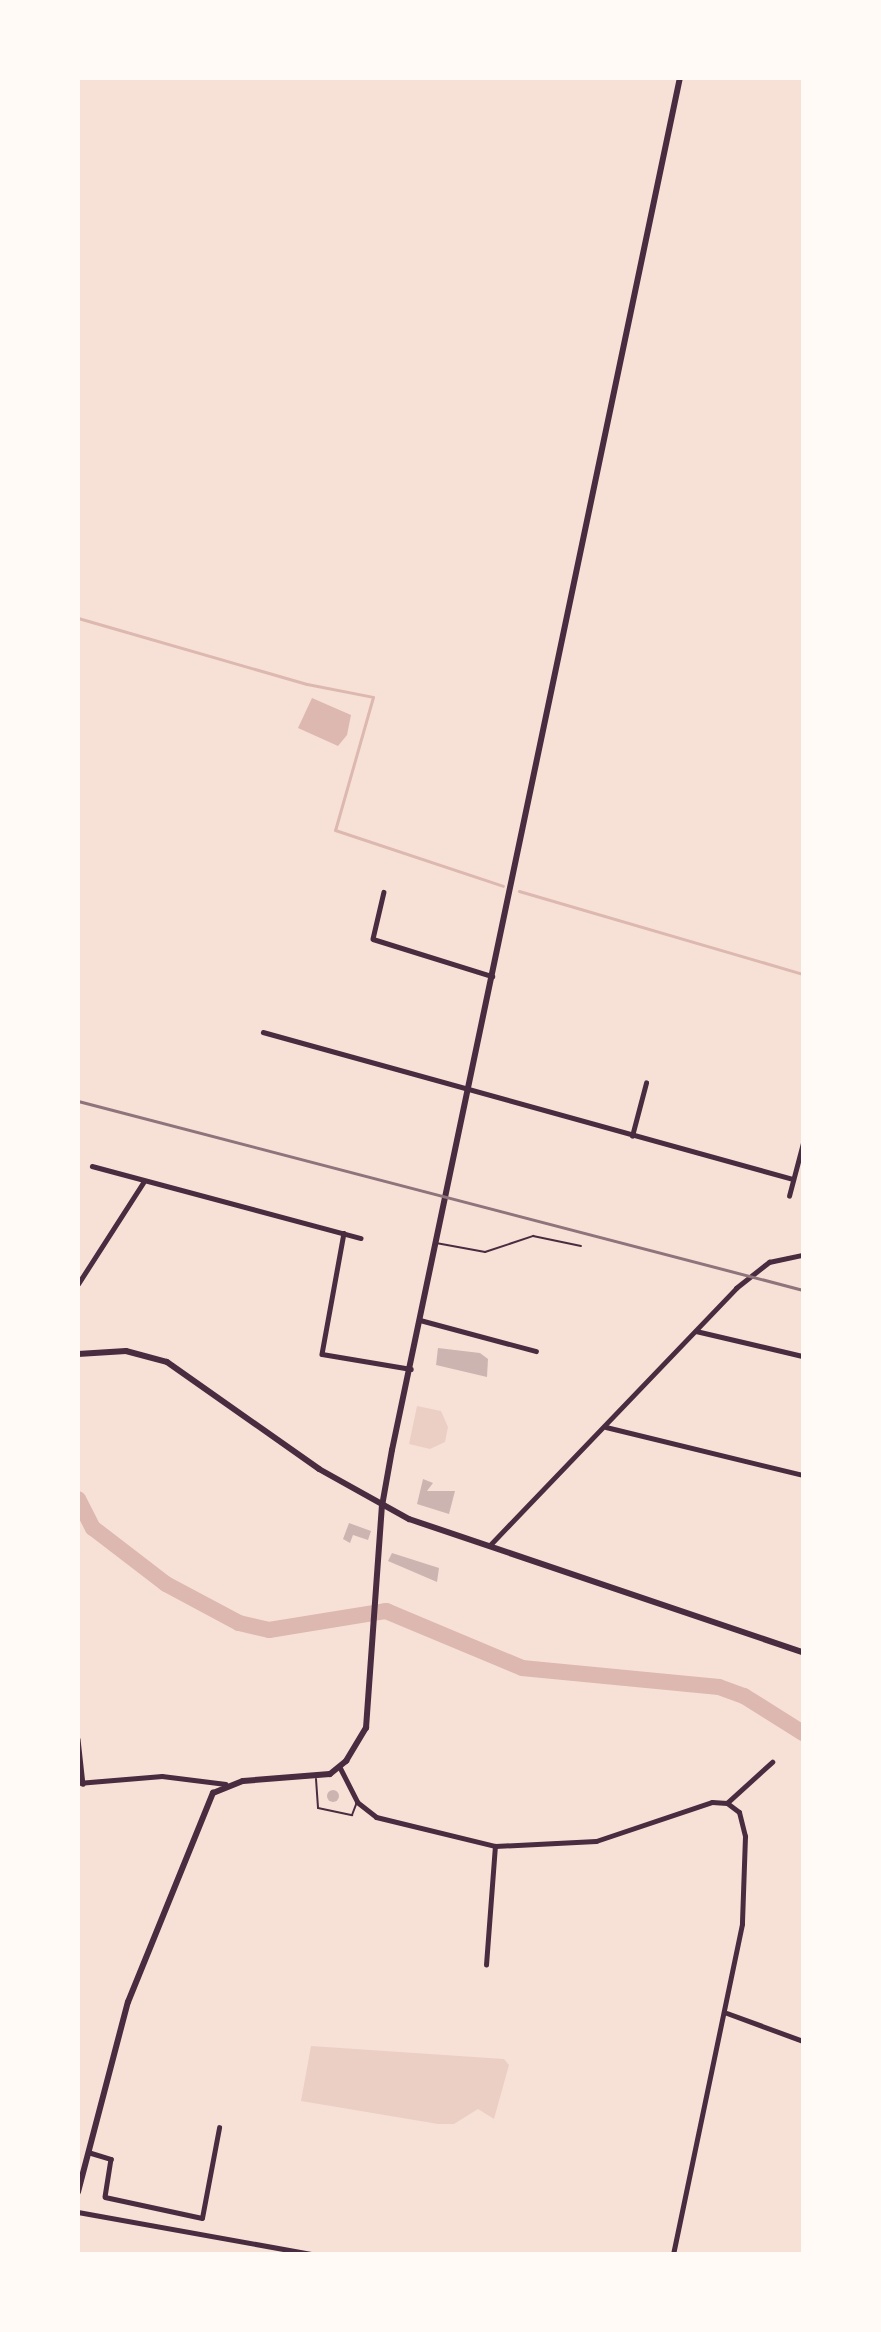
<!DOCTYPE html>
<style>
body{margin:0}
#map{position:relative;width:881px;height:2332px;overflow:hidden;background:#f7e1d7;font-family:Figtree,sans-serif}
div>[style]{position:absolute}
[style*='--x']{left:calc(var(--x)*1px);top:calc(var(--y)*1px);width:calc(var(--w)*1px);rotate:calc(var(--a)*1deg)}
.green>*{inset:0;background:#ebcfc5}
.water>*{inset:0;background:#dcb8b0}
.stream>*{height:3px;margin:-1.5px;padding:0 1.5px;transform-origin:1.5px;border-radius:1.5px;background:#dcb8b0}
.river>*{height:16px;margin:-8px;padding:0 8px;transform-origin:8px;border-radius:8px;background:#dcb8b0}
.building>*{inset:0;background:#ccb4b1}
.round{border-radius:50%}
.service>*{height:2px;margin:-1px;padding:0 1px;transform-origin:1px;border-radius:1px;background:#4a2c40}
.minor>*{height:4.5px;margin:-2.25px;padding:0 2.25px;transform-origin:2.25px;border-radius:2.25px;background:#4a2c40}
.tertiary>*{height:5px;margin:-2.5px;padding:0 2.5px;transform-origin:2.5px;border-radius:2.5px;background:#4a2c40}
.secondary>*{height:6px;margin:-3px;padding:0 3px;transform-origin:3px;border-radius:3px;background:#4a2c40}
.rail>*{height:3px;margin:-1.5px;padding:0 1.5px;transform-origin:1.5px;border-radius:1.5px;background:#8f747c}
span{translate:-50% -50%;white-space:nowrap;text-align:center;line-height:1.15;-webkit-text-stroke:5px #fffaf5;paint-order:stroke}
.frame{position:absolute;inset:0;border:80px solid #fffaf5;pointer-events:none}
</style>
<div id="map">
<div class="green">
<i style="clip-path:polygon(417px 1406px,441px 1411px,448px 1427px,445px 1442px,430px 1449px,409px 1444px)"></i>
<i style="clip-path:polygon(311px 2046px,504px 2059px,509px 2065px,494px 2119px,478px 2109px,454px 2124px,438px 2124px,301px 2101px)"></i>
</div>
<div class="water">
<i style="clip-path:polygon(312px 698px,351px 715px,347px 735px,338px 746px,298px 728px)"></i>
</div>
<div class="stream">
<i style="--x:78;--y:618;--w:238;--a:16.1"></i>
<i style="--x:307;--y:684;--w:67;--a:11.1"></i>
<i style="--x:373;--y:697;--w:138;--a:105.9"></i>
<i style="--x:335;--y:830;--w:177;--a:18.4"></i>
<i style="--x:519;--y:891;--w:296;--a:16.3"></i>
</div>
<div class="river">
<i style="--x:78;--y:1499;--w:33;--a:63"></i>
<i style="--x:93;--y:1528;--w:92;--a:37.5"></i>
<i style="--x:166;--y:1584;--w:83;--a:28.1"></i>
<i style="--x:239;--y:1623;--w:31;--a:13"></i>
<i style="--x:269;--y:1630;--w:119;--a:-9.2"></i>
<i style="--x:386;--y:1611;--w:147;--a:22.7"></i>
<i style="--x:522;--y:1668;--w:198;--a:5.5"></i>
<i style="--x:719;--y:1687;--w:27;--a:20"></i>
<i style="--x:744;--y:1696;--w:70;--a:32.1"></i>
</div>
<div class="building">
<i style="clip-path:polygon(438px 1348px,480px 1353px,488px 1359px,487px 1377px,436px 1365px)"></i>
<i style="clip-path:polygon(423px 1479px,433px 1483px,427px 1491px,455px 1491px,449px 1514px,417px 1504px)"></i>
<i style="clip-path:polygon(349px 1523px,371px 1531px,368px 1540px,353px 1535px,350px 1543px,343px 1539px)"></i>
<i style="clip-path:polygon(392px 1553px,439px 1568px,437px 1582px,388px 1561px)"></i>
<i class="round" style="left:327px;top:1790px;width:12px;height:12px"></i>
</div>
<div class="service">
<i style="--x:436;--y:1243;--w:50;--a:10.4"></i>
<i style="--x:485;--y:1252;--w:51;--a:-18.4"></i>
<i style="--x:533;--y:1236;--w:49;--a:11.8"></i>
<i style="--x:316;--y:1779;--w:29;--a:86"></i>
<i style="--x:318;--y:1808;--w:35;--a:12"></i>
<i style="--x:352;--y:1815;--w:14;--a:-69"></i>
</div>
<div class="minor">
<i style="--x:384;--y:892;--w:48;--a:103.2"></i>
<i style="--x:373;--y:939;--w:125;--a:17.3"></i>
<i style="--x:263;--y:1032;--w:550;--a:15.5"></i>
<i style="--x:632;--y:1136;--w:55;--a:-75.2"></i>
<i style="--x:92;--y:1166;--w:278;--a:15"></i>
<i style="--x:789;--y:1196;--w:55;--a:-75.2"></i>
<i style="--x:344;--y:1233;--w:123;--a:100.3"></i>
<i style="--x:322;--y:1354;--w:90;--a:9.6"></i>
<i style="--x:78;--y:1284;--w:122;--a:-57.3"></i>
<i style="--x:420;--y:1320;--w:120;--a:15"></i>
<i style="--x:696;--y:1331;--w:110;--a:13.2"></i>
<i style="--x:606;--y:1427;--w:203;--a:13.7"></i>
<i style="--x:489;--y:1546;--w:357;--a:-46.2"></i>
<i style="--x:736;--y:1288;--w:42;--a:-38.2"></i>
<i style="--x:769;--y:1262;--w:35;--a:-12"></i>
<i style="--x:78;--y:1739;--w:45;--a:83.7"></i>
<i style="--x:78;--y:1783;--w:84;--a:-4.8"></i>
<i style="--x:162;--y:1776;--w:64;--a:7.1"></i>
<i style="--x:727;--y:1803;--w:61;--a:-42.3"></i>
<i style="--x:486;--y:1965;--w:119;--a:-85.7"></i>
<i style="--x:727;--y:2013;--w:81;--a:20.2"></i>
<i style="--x:88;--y:2152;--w:24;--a:17"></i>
<i style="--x:111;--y:2159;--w:38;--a:99"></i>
<i style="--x:105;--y:2197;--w:99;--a:12.2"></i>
<i style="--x:202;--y:2218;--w:92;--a:-79.3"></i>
<i style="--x:78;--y:2212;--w:238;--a:10.2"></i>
</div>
<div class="tertiary">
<i style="--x:340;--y:1768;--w:38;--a:63"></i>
<i style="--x:357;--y:1802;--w:24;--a:38"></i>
<i style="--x:376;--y:1817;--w:122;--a:13.7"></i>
<i style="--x:495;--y:1846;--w:101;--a:-2.8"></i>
<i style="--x:596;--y:1841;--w:122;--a:-18.6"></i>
<i style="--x:712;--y:1802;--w:15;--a:4"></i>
<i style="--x:727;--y:1803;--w:15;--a:37"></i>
<i style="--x:739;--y:1812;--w:25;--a:76"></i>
<i style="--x:745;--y:1836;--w:88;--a:92"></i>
<i style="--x:742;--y:1924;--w:337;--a:101.8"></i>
</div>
<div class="secondary">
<i style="--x:78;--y:1354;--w:48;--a:-3.6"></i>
<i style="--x:126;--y:1351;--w:42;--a:15"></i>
<i style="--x:167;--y:1362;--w:186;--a:35.1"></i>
<i style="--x:319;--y:1469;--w:103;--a:29.1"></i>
<i style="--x:409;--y:1519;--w:416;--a:18.7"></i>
<i style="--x:78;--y:2192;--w:196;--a:-75.3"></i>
<i style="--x:128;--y:2002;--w:226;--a:-67.9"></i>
<i style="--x:213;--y:1793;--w:32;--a:-22"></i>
<i style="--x:243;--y:1781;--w:87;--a:-4.6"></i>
<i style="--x:330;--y:1774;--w:21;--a:-39"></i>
<i style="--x:346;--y:1761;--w:39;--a:-59"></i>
<i style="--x:366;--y:1728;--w:223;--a:-85.9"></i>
<i style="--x:382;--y:1506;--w:57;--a:-79.9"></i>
<i style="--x:392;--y:1450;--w:1402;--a:-78.15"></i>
</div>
<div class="rail">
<i style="--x:78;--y:1101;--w:749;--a:14.61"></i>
</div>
<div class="frame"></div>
</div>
